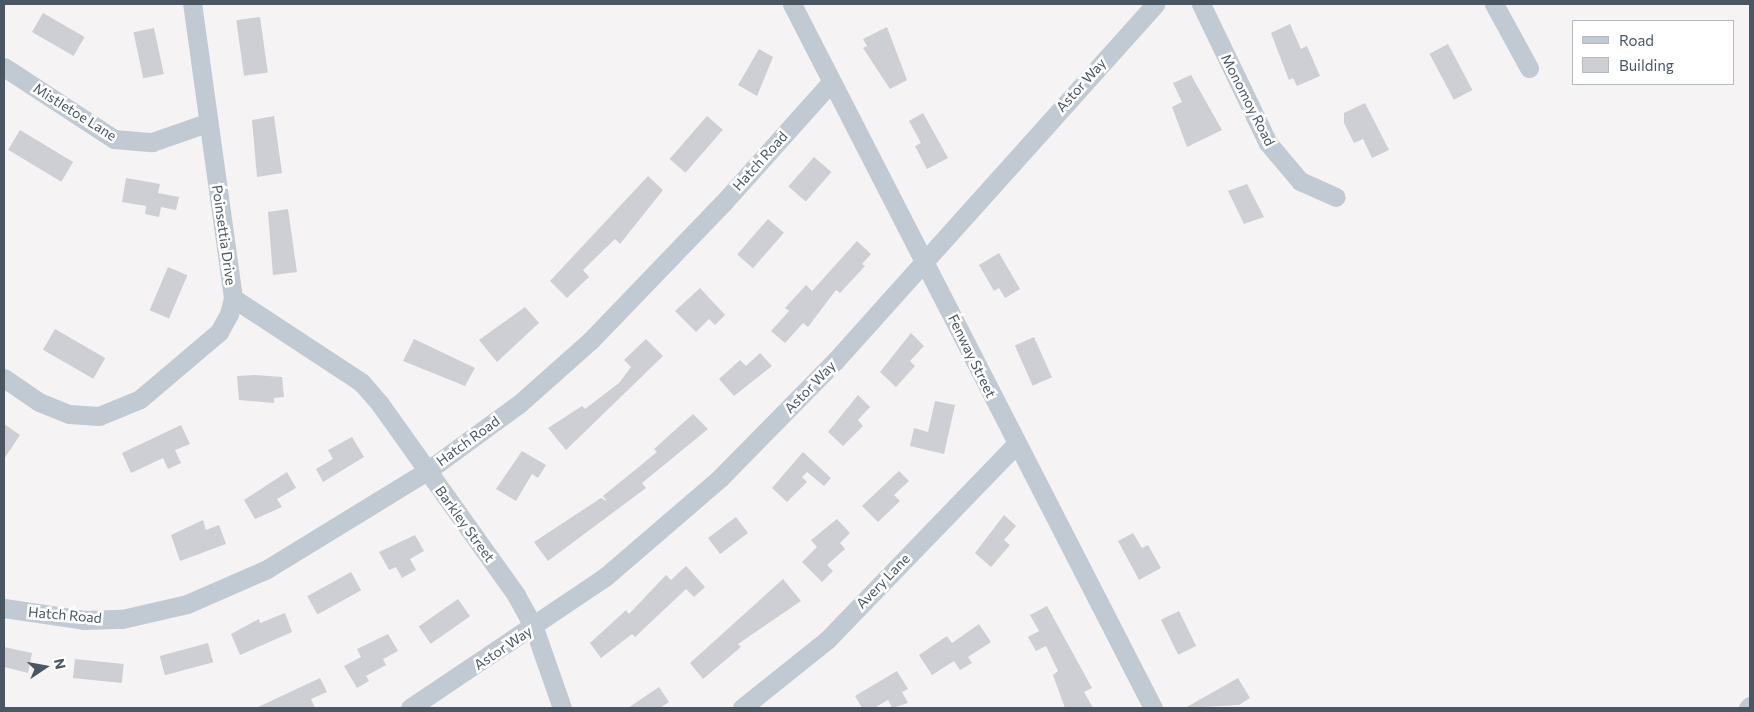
<!DOCTYPE html>
<style>
body{margin:0}
#map{position:relative;width:1754px;height:712px;overflow:hidden;background:#f5f3f3;font-family:Commissioner,sans-serif}
div>[style]{position:absolute}
[style*='--x']{left:calc(var(--x)*1px);top:calc(var(--y)*1px);width:calc(var(--w)*1px);rotate:calc(var(--a)*1deg)}
.building>*{inset:0;background:#cdcfd5;transform-origin:0 0}
.minor>*{height:19px;margin:-9.5px;padding:0 9.5px;transform-origin:9.5px;border-radius:9.5px;background:#c1cad2}
span{translate:-50% -50%;white-space:nowrap;text-align:center;line-height:1.15;-webkit-text-stroke:5px #fff;paint-order:stroke}
.street-label{font-size:14px;color:#4a5661}
.frame{position:absolute;inset:0;border:5px solid #4a5661;pointer-events:none}
.legend{position:absolute;left:1572px;top:20px;width:162px;height:65px;box-sizing:border-box;background:#fff;border:1px solid #b7bbc0;margin:0;padding:6px 9px;list-style:none;font-size:15px;color:#4a5661}
.legend li{display:flex;align-items:center;gap:10px;height:25px}
.legend b{width:25px;border:1px solid #b7bbc0}
.north{position:absolute;left:20px;top:642px;width:50px;height:50px;-webkit-text-stroke:4px #fff;paint-order:stroke;rotate:78deg;font-size:14px;font-weight:700;line-height:20px;text-align:center;color:#4a5661}
.north::after{content:'';display:block;margin:auto;width:18px;height:22px;background:#4a5661;clip-path:polygon(50% 0,100% 100%,50% 72%,0 100%)}
</style>
<div id="map">
<div class="building">
<i style="left:43px;top:13px;width:48px;height:22px;rotate:30deg"></i>
<i style="left:260px;top:17px;width:56px;height:24px;rotate:82deg"></i>
<i style="clip-path:polygon(1290px 24px,1301px 49px,1307px 46px,1320px 76px,1297px 86px,1293px 78px,1289px 80px,1271px 33px)"></i>
<i style="clip-path:polygon(887px 27px,907px 80px,890px 89px,863px 48px,867px 46px,863px 39px)"></i>
<i style="left:154px;top:28px;width:47px;height:21px;rotate:78deg"></i>
<i style="left:1448px;top:44px;width:52px;height:21px;rotate:62deg"></i>
<i style="clip-path:polygon(759px 49px,773px 57px,757px 96px,738px 85px)"></i>
<i style="clip-path:polygon(1191px 75px,1222px 130px,1187px 147px,1172px 107px,1182px 102px,1173px 83px)"></i>
<i style="clip-path:polygon(1365px 103px,1389px 150px,1372px 158px,1363px 139px,1354px 143px,1344px 123px,1344px 113px)"></i>
<i style="clip-path:polygon(923px 113px,948px 158px,927px 169px,915px 146px,921px 143px,909px 121px)"></i>
<i style="clip-path:polygon(274px 116px,282px 173px,257px 177px,252px 120px)"></i>
<i style="left:707px;top:116px;width:21px;height:57px;rotate:41deg"></i>
<i style="left:20px;top:130px;width:62px;height:23px;rotate:31deg"></i>
<i style="left:814px;top:157px;width:23px;height:39px;rotate:41deg"></i>
<i style="clip-path:polygon(648px 176px,663px 190px,620px 244px,615px 239px,583px 270px,589px 277px,567px 298px,550px 281px)"></i>
<i style="clip-path:polygon(126px 178px,160px 184px,158px 193px,179px 197px,176px 210px,161px 207px,159px 217px,145px 214px,146px 206px,122px 202px)"></i>
<i style="clip-path:polygon(1247px 184px,1264px 217px,1244px 224px,1228px 191px)"></i>
<i style="clip-path:polygon(288px 209px,297px 272px,273px 275px,268px 212px)"></i>
<i style="left:768px;top:219px;width:21px;height:47px;rotate:41deg"></i>
<i style="clip-path:polygon(857px 241px,871px 254px,862px 264px,865px 266px,840px 293px,836px 290px,808px 327px,803px 323px,785px 343px,771px 331px,789px 311px,785px 308px,806px 285px,812px 291px)"></i>
<i style="clip-path:polygon(999px 253px,1020px 289px,1005px 298px,999px 288px,994px 291px,979px 265px)"></i>
<i style="left:168px;top:267px;width:21px;height:47px;rotate:23deg"></i>
<i style="clip-path:polygon(700px 288px,725px 315px,715px 325px,709px 319px,696px 332px,675px 311px)"></i>
<i style="clip-path:polygon(525px 307px,539px 323px,497px 362px,479px 340px)"></i>
<i style="left:55px;top:329px;width:58px;height:24px;rotate:30deg"></i>
<i style="clip-path:polygon(911px 333px,924px 346px,910px 361px,915px 366px,896px 387px,880px 372px)"></i>
<i style="left:1034px;top:337px;width:44px;height:21px;rotate:66deg"></i>
<i style="clip-path:polygon(414px 339px,475px 368px,465px 386px,403px 361px)"></i>
<i style="clip-path:polygon(646px 339px,663px 356px,566px 450px,548px 428px,582px 406px,585px 409px,619px 383px,631px 367px,624px 360px)"></i>
<i style="clip-path:polygon(760px 353px,772px 366px,734px 396px,719px 379px,740px 360px,746px 366px)"></i>
<i style="clip-path:polygon(255px 375px,282px 377px,284px 397px,274px 398px,274px 403px,239px 400px,237px 376px)"></i>
<i style="clip-path:polygon(858px 395px,870px 407px,858px 420px,863px 426px,843px 446px,828px 432px)"></i>
<i style="clip-path:polygon(935px 401px,955px 405px,944px 454px,910px 446px,914px 428px,928px 432px)"></i>
<i style="clip-path:polygon(693px 414px,708px 429px,642px 483px,646px 488px,548px 561px,534px 542px,601px 498px,607px 501px,603px 496px,657px 452px,654px 449px)"></i>
<i style="clip-path:polygon(4px 424px,20px 435px,4px 459px)"></i>
<i style="clip-path:polygon(181px 425px,190px 444px,175px 450px,181px 463px,168px 469px,163px 458px,131px 473px,122px 453px)"></i>
<i style="clip-path:polygon(352px 437px,364px 457px,323px 482px,316px 469px,333px 459px,328px 450px)"></i>
<i style="clip-path:polygon(522px 451px,546px 465px,538px 478px,532px 474px,516px 501px,496px 489px)"></i>
<i style="clip-path:polygon(803px 452px,831px 478px,824px 486px,807px 472px,802px 477px,807px 482px,787px 502px,772px 488px)"></i>
<i style="clip-path:polygon(899px 471px,909px 481px,894px 495px,900px 501px,878px 522px,862px 506px)"></i>
<i style="clip-path:polygon(287px 472px,296px 488px,277px 499px,282px 507px,255px 519px,244px 500px)"></i>
<i style="clip-path:polygon(1004px 515px,1016px 526px,1004px 540px,1010px 545px,991px 567px,975px 553px)"></i>
<i style="left:736px;top:517px;width:20px;height:35px;rotate:53deg"></i>
<i style="clip-path:polygon(837px 519px,850px 533px,840px 543px,845px 549px,827px 565px,833px 571px,822px 582px,802px 562px,817px 547px,811px 540px)"></i>
<i style="clip-path:polygon(203px 520px,206px 530px,219px 525px,226px 544px,180px 561px,171px 535px)"></i>
<i style="clip-path:polygon(1133px 533px,1142px 548px,1148px 545px,1161px 568px,1139px 580px,1118px 541px)"></i>
<i style="clip-path:polygon(415px 535px,424px 551px,410px 559px,416px 570px,402px 578px,396px 567px,389px 570px,379px 552px)"></i>
<i style="clip-path:polygon(686px 566px,705px 587px,694px 597px,686px 589px,635px 637px,632px 634px,601px 658px,590px 643px,626px 610px,629px 614px,666px 575px,671px 580px)"></i>
<i style="left:351px;top:572px;width:21px;height:50px;rotate:61deg"></i>
<i style="clip-path:polygon(783px 579px,801px 601px,738px 644px,741px 647px,703px 679px,690px 663px)"></i>
<i style="left:458px;top:599px;width:21px;height:48px;rotate:55deg"></i>
<i style="clip-path:polygon(1047px 606px,1092px 688px,1084px 692px,1093px 708px,1065px 708px,1053px 675px,1058px 671px,1046px 646px,1036px 651px,1028px 637px,1039px 631px,1030px 615px)"></i>
<i style="left:1179px;top:611px;width:39px;height:20px;rotate:64deg"></i>
<i style="clip-path:polygon(285px 613px,292px 632px,240px 655px,231px 634px,259px 619px,260px 623px)"></i>
<i style="clip-path:polygon(979px 624px,991px 642px,968px 657px,972px 663px,960px 670px,954px 661px,932px 675px,919px 655px,947px 636px,952px 643px)"></i>
<i style="clip-path:polygon(388px 634px,398px 651px,383px 659px,386px 665px,366px 676px,369px 681px,357px 688px,344px 666px,361px 657px,357px 649px)"></i>
<i style="left:208px;top:643px;width:20px;height:50px;rotate:75deg"></i>
<i style="clip-path:polygon(4px 647px,32px 653px,28px 673px,4px 667px)"></i>
<i style="left:75px;top:659px;width:49px;height:19px;rotate:6deg"></i>
<i style="clip-path:polygon(897px 671px,908px 689px,902px 692px,908px 703px,892px 708px,888px 700px,874px 708px,862px 708px,855px 696px)"></i>
<i style="clip-path:polygon(320px 678px,327px 692px,311px 699px,315px 708px,256px 708px)"></i>
<i style="clip-path:polygon(1238px 678px,1250px 698px,1239px 705px,1185px 708px)"></i>
<i style="clip-path:polygon(659px 687px,669px 702px,660px 708px,628px 708px)"></i>
</div>
<div class="minor">
<i style="--x:792;--y:4;--w:791;--a:62.85"></i>
<i style="--x:1201;--y:4;--w:154;--a:64.3"></i>
<i style="--x:1268;--y:143;--w:50;--a:49.9"></i>
<i style="--x:1300;--y:181;--w:39;--a:24"></i>
<i style="--x:1494;--y:4;--w:73;--a:61.3"></i>
<i style="--x:4;--y:67;--w:131;--a:33.2"></i>
<i style="--x:114;--y:139;--w:38;--a:5"></i>
<i style="--x:152;--y:142;--w:58;--a:-19.1"></i>
<i style="--x:233;--y:298;--w:153;--a:33.3"></i>
<i style="--x:361;--y:382;--w:29;--a:49"></i>
<i style="--x:380;--y:404;--w:234;--a:54.5"></i>
<i style="--x:516;--y:595;--w:38;--a:61"></i>
<i style="--x:534;--y:628;--w:85;--a:70.7"></i>
<i style="--x:4;--y:378;--w:42;--a:34.4"></i>
<i style="--x:39;--y:402;--w:32;--a:22"></i>
<i style="--x:69;--y:414;--w:30;--a:4"></i>
<i style="--x:99;--y:416;--w:44;--a:-22.5"></i>
<i style="--x:140;--y:399;--w:104;--a:-40.3"></i>
<i style="--x:219;--y:332;--w:21;--a:-61"></i>
<i style="--x:229;--y:314;--w:16;--a:-76"></i>
<i style="--x:233;--y:298;--w:297;--a:-97.9"></i>
<i style="--x:4;--y:608;--w:81;--a:8.5"></i>
<i style="--x:84;--y:620;--w:38;--a:-2"></i>
<i style="--x:122;--y:619;--w:67;--a:-13"></i>
<i style="--x:187;--y:604;--w:87;--a:-23.6"></i>
<i style="--x:267;--y:569;--w:188;--a:-31.5"></i>
<i style="--x:427;--y:471;--w:114;--a:-36.1"></i>
<i style="--x:519;--y:404;--w:96;--a:-41.6"></i>
<i style="--x:591;--y:340;--w:190;--a:-46.1"></i>
<i style="--x:723;--y:203;--w:162;--a:-48.2"></i>
<i style="--x:410;--y:708;--w:235;--a:-33.9"></i>
<i style="--x:605;--y:577;--w:152;--a:-40.7"></i>
<i style="--x:720;--y:478;--w:165;--a:-45.5"></i>
<i style="--x:836;--y:360;--w:478;--a:-48.1"></i>
<i style="--x:742;--y:708;--w:109;--a:-38.7"></i>
<i style="--x:827;--y:640;--w:272;--a:-46"></i>
<i style="--x:1748;--y:708;--w:3;--a:-45"></i>
</div>
<div class="street-label">
<span style="left:1081px;top:85px;rotate:-48deg">Astor Way</span>
<span style="left:1248px;top:100px;rotate:63deg">Monomoy Road</span>
<span style="left:75px;top:112px;rotate:32deg">Mistletoe Lane</span>
<span style="left:760px;top:161px;rotate:-48deg">Hatch Road</span>
<span style="left:224px;top:235px;rotate:82deg">Poinsettia Drive</span>
<span style="left:972px;top:356px;rotate:64deg">Fenway Street</span>
<span style="left:810px;top:387px;rotate:-46deg">Astor Way</span>
<span style="left:468px;top:441px;rotate:-36deg">Hatch Road</span>
<span style="left:465px;top:524px;rotate:54deg">Barkley Street</span>
<span style="left:883px;top:581px;rotate:-46deg">Avery Lane</span>
<span style="left:65px;top:615px;rotate:5deg">Hatch Road</span>
<span style="left:503px;top:648px;rotate:-34deg">Astor Way</span>
</div>
<div class="frame"></div>
<ul class="legend">
<li><b style="height:6px;background:#c1cad2"></b>Road</li>
<li><b style="height:14px;background:#cdcfd5"></b>Building</li>
</ul>
<div class="north">N</div>
</div>
